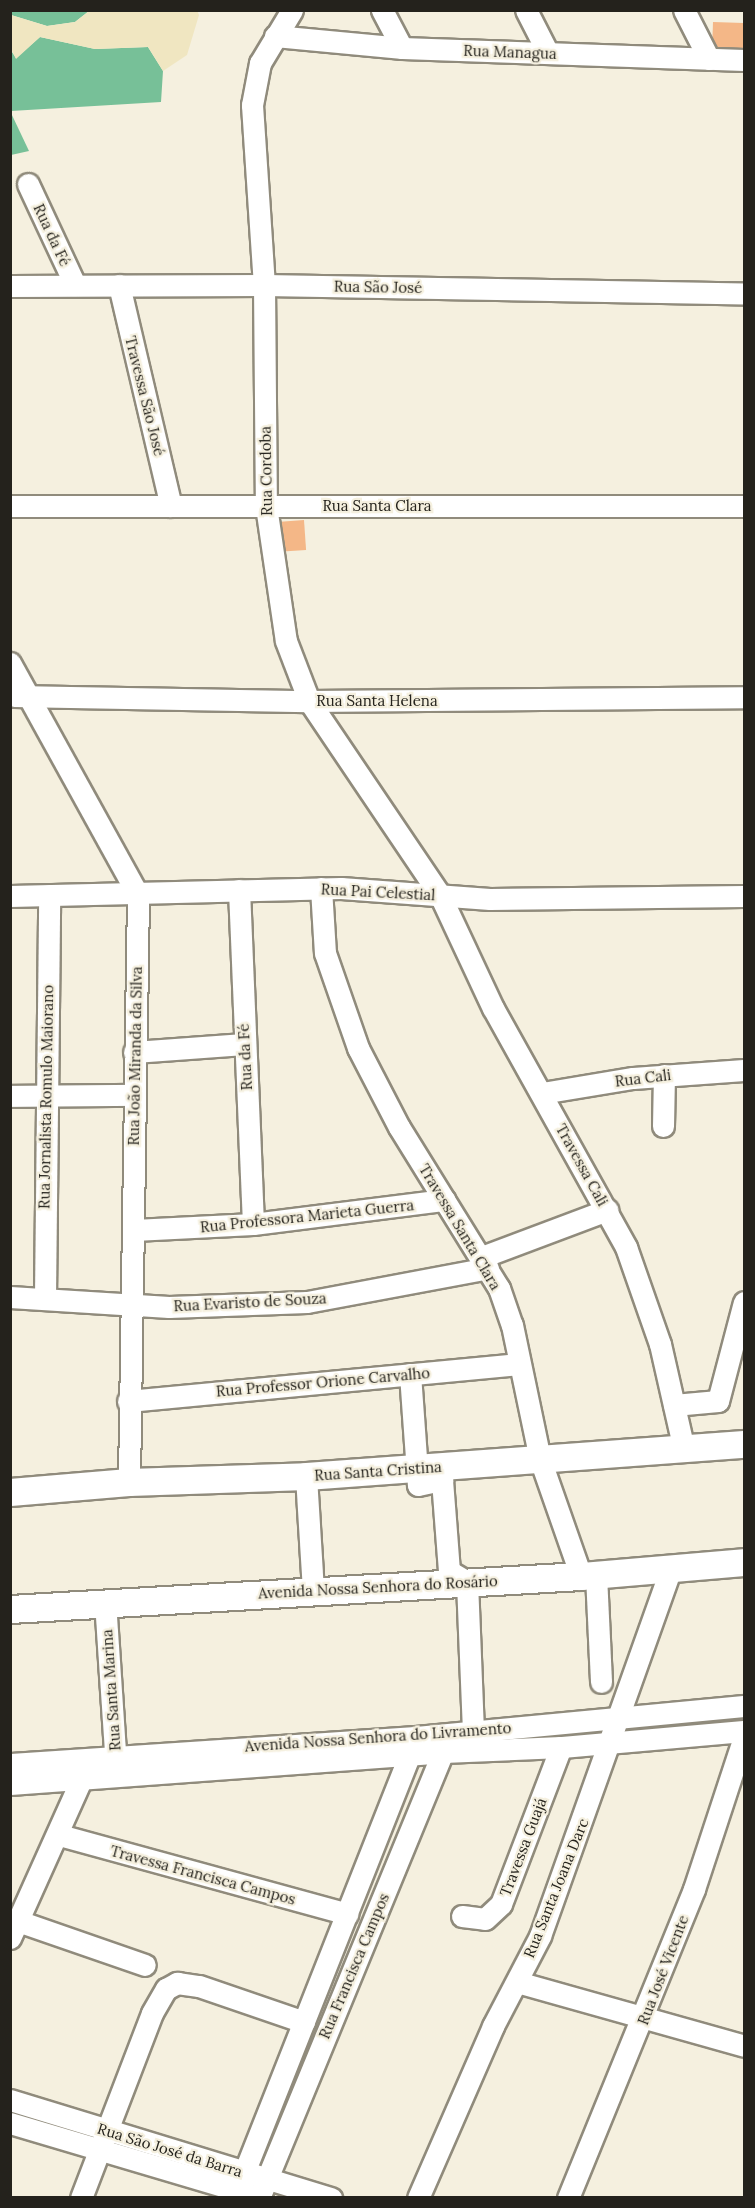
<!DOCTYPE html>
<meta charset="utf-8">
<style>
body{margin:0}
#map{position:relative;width:755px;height:2208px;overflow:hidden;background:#f5f0df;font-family:Lora,serif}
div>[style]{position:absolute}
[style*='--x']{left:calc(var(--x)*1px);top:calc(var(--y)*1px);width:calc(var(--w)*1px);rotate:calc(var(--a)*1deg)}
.forest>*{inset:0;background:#77c098}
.sand>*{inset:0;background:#f0e6c1}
.building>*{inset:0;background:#f4b787;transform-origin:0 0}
.roads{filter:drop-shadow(2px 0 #908b7c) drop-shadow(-2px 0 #908b7c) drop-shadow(0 2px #908b7c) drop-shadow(0 -2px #908b7c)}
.minor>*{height:21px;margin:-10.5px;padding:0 10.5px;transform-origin:10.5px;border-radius:10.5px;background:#fff}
.major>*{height:27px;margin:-13.5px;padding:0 13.5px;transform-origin:13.5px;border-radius:13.5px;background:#fff}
span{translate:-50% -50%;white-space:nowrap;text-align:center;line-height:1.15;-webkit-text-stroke:4.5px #f5f0df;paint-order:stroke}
.street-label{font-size:15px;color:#24221c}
.frame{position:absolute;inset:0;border:12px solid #24221c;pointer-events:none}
</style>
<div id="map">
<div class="forest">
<i style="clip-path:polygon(10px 11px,89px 11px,75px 22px,47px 26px,11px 15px)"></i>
<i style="clip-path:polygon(40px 37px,95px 49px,148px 47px,163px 71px,161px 102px,11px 111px,10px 49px,16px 58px)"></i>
<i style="clip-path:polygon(11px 113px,29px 151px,11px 155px)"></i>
</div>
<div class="sand">
<i style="clip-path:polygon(197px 10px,199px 15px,187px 55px,163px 71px,148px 47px,95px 49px,40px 37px,16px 59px,11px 49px,11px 15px,47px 26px,75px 22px,89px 11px)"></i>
</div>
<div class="building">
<i style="left:713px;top:22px;width:31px;height:29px;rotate:2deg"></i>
<i style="left:304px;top:520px;width:30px;height:27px;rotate:86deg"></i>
</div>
<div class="roads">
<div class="minor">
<i style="--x:292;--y:10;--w:62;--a:121.1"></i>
<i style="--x:260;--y:63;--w:43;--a:100.8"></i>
<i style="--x:252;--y:105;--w:180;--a:86.2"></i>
<i style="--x:264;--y:285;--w:221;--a:89.5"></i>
<i style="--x:266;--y:506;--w:136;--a:81.6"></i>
<i style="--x:286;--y:641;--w:64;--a:69"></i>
<i style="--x:309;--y:701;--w:234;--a:56"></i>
<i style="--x:440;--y:895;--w:125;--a:64.9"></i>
<i style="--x:493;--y:1008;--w:274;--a:60.9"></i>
<i style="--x:626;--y:1247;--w:103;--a:70.7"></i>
<i style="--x:660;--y:1344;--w:109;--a:77.2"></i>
<i style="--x:382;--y:10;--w:43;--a:62.2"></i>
<i style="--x:526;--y:10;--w:48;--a:62.9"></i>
<i style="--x:684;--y:10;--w:55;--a:63"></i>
<i style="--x:275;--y:36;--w:128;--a:5.4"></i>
<i style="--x:402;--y:48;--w:342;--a:2"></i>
<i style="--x:28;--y:184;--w:111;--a:65"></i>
<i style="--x:119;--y:285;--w:227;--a:76.8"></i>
<i style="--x:10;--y:286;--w:254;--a:-0.2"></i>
<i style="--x:264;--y:285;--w:480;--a:1"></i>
<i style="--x:10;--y:506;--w:734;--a:0"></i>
<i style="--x:10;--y:663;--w:265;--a:61.1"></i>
<i style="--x:138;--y:895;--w:587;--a:90.88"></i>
<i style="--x:14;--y:696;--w:295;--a:1"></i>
<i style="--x:309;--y:701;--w:435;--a:-0.5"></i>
<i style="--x:321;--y:888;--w:65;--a:86.5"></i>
<i style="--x:325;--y:953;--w:101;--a:70.8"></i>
<i style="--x:358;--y:1048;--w:89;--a:62.6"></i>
<i style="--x:399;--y:1127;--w:190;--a:58.2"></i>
<i style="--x:499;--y:1288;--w:39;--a:71"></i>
<i style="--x:512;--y:1325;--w:137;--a:78.2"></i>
<i style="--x:540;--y:1459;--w:124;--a:70.7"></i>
<i style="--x:239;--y:890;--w:334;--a:87.6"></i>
<i style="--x:10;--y:896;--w:331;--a:-1.4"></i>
<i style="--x:341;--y:888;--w:149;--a:4.2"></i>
<i style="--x:490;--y:899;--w:254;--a:-0.7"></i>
<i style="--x:134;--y:1052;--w:110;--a:-4.2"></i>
<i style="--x:542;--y:1093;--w:92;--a:-9.4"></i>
<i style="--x:633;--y:1078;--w:111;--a:-4.1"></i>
<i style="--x:10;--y:1096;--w:122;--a:-0.5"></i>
<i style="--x:663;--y:1126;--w:51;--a:-88.9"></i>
<i style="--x:134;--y:1230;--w:119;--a:-2.9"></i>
<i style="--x:253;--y:1224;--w:193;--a:-7.2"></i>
<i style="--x:482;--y:1257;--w:134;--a:-20.6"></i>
<i style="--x:10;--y:1297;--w:159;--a:3.6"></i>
<i style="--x:169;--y:1307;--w:138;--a:-2.1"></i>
<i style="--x:307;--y:1302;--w:184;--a:-10.6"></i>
<i style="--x:45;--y:1298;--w:403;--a:-89.4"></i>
<i style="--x:410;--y:1374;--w:111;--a:85.9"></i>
<i style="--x:418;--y:1485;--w:25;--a:-12"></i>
<i style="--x:442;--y:1480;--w:91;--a:85.6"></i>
<i style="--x:449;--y:1571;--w:21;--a:31"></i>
<i style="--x:467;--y:1582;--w:148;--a:87.7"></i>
<i style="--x:128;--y:1401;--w:393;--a:-5.4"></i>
<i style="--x:674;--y:1405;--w:44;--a:-5.2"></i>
<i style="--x:718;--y:1401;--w:102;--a:-75.3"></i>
<i style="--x:306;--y:1476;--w:113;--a:86.5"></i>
<i style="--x:596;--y:1575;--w:107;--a:87.3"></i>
<i style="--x:105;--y:1601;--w:167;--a:86.2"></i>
<i style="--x:10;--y:1764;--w:407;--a:-3.8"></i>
<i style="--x:416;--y:1737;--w:329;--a:-5.4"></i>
<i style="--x:10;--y:1784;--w:434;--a:-4.2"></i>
<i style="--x:443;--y:1752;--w:118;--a:-2.4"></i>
<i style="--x:561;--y:1747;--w:184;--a:-5"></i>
<i style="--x:59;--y:1835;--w:299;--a:15.3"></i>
<i style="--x:462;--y:1916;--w:23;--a:7"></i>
<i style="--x:485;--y:1919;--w:22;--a:-43"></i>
<i style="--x:501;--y:1904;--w:168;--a:-69.1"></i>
<i style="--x:18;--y:1921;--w:134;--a:19.1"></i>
<i style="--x:10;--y:1938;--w:185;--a:-65.8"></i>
<i style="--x:517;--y:1982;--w:236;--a:15.7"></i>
<i style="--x:10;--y:2100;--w:336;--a:17"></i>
<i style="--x:10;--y:2123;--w:249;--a:16.5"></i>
<i style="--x:81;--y:2198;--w:198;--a:-69"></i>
<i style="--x:152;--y:2013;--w:28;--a:-60"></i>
<i style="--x:166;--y:1989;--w:13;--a:-29"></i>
<i style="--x:177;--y:1983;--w:22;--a:8"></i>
<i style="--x:199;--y:1986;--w:111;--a:18.9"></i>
<i style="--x:234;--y:2198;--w:488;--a:-68.4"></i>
<i style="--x:259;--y:2198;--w:494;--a:-67.6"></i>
<i style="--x:418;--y:2198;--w:188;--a:-66.4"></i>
<i style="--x:493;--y:2026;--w:102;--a:-62.4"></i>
<i style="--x:540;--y:1936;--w:391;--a:-70.4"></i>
<i style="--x:568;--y:2198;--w:334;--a:-67.8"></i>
<i style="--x:694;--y:1889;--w:160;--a:-71.8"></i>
</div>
<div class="major">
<i style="--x:10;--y:1492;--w:119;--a:-4.8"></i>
<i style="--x:129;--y:1482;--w:177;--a:-1.9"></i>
<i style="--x:306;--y:1476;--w:439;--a:-4.2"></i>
<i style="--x:10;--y:1609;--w:572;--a:-3.31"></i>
<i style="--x:581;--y:1576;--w:164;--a:-4.9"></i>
</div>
</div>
<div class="street-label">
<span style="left:510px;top:52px;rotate:2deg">Rua Managua</span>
<span style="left:52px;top:235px;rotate:65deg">Rua da Fé</span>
<span style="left:378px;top:287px;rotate:1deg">Rua São José</span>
<span style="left:145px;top:396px;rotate:76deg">Travessa São José</span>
<span style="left:266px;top:471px;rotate:-91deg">Rua Cordoba</span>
<span style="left:377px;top:506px">Rua Santa Clara</span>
<span style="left:377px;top:701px">Rua Santa Helena</span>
<span style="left:378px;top:892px;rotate:3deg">Rua Pai Celestial</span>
<span style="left:135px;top:1056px;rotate:-89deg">Rua João Miranda da Silva</span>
<span style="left:245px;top:1057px;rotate:-93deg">Rua da Fé</span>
<span style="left:643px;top:1078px;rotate:-7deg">Rua Cali</span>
<span style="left:46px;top:1097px;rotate:-89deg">Rua Jornalista Romulo Maiorano</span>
<span style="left:582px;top:1165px;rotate:61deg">Travessa Cali</span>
<span style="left:307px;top:1216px;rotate:-6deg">Rua Professora Marieta Guerra</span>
<span style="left:460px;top:1227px;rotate:59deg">Travessa Santa Clara</span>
<span style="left:250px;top:1302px;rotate:-3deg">Rua Evaristo de Souza</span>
<span style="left:323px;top:1382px;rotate:-5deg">Rua Professor Orione Carvalho</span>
<span style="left:378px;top:1471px;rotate:-4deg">Rua Santa Cristina</span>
<span style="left:378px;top:1587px;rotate:-3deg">Avenida Nossa Senhora do Rosário</span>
<span style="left:111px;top:1690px;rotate:-94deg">Rua Santa Marina</span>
<span style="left:378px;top:1737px;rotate:-4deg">Avenida Nossa Senhora do Livramento</span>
<span style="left:523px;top:1847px;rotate:-69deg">Travessa Guajá</span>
<span style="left:203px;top:1875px;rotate:15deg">Travessa Francisca Campos</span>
<span style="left:556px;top:1888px;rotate:-68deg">Rua Santa Joana Darc</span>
<span style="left:354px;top:1966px;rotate:-67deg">Rua Francisca Campos</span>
<span style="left:663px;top:1970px;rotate:-69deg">Rua José Vicente</span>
<span style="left:170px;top:2150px;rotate:17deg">Rua São José da Barra</span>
</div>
<div class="frame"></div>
</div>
